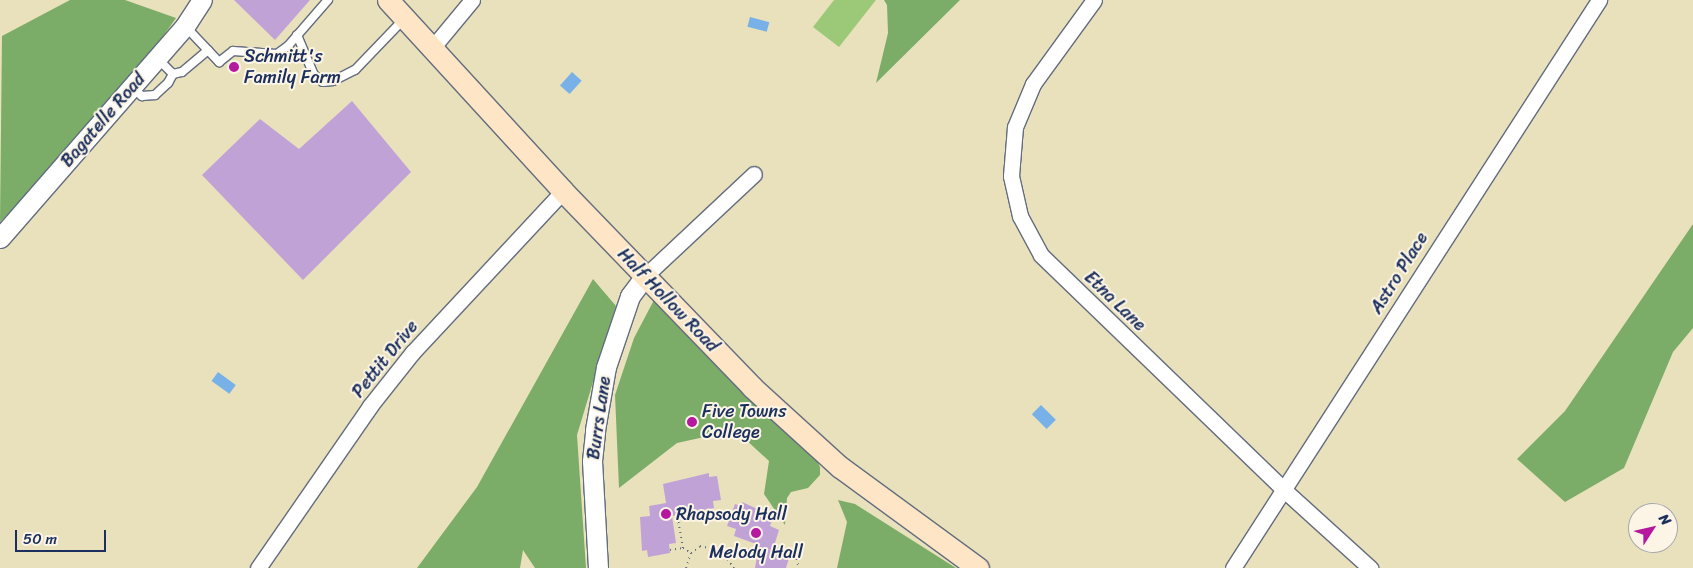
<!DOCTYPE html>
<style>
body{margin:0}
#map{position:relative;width:1693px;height:568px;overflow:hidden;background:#e9e1bc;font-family:Sriracha,sans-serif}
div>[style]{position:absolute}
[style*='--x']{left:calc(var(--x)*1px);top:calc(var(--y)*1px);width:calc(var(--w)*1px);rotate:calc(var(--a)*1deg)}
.green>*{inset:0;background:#9bc978}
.forest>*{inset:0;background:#7cad68}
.water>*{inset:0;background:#78b1e8;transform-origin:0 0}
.building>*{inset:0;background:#c1a2d7}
.path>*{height:2px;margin-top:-1px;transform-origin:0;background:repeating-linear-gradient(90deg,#636d7f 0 1px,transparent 0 5px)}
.roads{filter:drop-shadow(1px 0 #636d7f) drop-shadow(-1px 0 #636d7f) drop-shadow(0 1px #636d7f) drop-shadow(0 -1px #636d7f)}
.service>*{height:8px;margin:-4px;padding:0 4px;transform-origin:4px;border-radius:4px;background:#fff}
.minor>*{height:15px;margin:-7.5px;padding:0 7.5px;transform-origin:7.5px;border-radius:7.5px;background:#fff}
.tertiary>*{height:19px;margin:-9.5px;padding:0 9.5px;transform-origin:9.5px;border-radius:9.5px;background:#fff}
.secondary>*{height:21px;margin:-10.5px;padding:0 10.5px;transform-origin:10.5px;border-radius:10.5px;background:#fde5c5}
.dots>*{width:14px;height:14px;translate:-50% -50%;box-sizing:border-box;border:2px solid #fcf5e5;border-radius:50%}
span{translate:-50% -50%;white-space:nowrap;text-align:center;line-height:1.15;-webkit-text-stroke:4px #fcf5e5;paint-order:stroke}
.poi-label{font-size:18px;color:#1b2f5e}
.left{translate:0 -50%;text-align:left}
.street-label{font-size:18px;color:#1b2f5e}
.north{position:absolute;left:1628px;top:503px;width:50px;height:50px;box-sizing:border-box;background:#fcf5e5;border:1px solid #a2a6af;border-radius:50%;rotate:55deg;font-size:14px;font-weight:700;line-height:20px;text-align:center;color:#1b2f5e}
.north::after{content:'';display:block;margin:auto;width:18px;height:22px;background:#b5179e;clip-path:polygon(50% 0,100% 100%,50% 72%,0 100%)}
.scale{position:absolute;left:15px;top:530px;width:91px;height:22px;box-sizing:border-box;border:2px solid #1b2f5e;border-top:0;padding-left:6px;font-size:15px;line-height:18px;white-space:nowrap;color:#1b2f5e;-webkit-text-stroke:4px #fcf5e5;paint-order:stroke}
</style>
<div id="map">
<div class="green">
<i style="clip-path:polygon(834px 0,876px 0,839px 47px,813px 27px)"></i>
</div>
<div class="forest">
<i style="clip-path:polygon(70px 0,125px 0,176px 18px,111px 110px,0 222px,2px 36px)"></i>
<i style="clip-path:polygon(884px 0,960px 0,876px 83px,888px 33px,887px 5px)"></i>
<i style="clip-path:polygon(1693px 224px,1693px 328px,1673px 352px,1624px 468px,1565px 502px,1517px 459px,1565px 411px)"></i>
<i style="clip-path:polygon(593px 279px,616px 306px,577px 435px,586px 568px,535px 568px,523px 550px,520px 568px,417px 568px,477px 487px)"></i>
<i style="clip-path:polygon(654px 300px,813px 452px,820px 467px,820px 475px,808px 488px,791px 492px,787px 498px,785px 525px,764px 494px,769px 461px,744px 438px,718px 434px,677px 443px,619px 488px,615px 395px,634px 338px)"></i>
<i style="clip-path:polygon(838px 500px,855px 504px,956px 568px,837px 568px,847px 522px)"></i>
</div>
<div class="water">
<i style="left:750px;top:17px;width:20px;height:10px;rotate:15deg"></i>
<i style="left:572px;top:72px;width:13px;height:18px;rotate:42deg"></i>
<i style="left:218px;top:372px;width:22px;height:11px;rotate:36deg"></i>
<i style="left:1041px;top:405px;width:21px;height:13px;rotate:45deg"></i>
</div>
<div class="building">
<i style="clip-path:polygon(234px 0,310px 0,275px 40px)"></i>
<i style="clip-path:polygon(352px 101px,411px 172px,303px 280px,202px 175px,260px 119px,299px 149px)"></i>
<i style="clip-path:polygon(709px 473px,709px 477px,717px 476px,721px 500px,713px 501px,714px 508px,672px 516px,676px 543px,669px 544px,670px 553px,648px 557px,647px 550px,642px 551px,640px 517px,650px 516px,649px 506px,666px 503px,663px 484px)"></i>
<i style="clip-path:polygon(742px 502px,773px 516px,770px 526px,779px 530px,774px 546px,791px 552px,786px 568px,755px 568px,759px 545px,734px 536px,736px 529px,727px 526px,735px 504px,741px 506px)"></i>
</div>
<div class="path">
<i style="--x:683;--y:548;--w:9;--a:32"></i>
<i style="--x:670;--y:550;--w:13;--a:-9"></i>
<i style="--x:683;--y:548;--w:34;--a:-100"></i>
<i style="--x:723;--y:551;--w:35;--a:-3"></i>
<i style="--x:791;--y:552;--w:4;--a:27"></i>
<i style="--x:795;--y:554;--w:15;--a:74"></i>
<i style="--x:686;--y:568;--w:16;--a:-72"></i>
<i style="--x:691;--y:553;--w:11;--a:-38"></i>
<i style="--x:700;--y:546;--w:23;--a:13"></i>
<i style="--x:722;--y:551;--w:21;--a:55"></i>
</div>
<div class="roads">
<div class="service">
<i style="--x:185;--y:26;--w:50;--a:46.6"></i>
<i style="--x:219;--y:62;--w:18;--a:-38"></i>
<i style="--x:233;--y:51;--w:44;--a:3.9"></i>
<i style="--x:277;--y:54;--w:14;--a:-36"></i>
<i style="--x:288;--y:46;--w:61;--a:-49"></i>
<i style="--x:297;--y:35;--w:43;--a:67"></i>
<i style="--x:314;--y:75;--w:11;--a:38"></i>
<i style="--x:323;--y:82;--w:10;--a:-6"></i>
<i style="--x:333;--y:81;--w:25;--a:-27"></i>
<i style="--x:355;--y:70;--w:71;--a:-46.1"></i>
<i style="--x:157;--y:58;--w:23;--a:45"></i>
<i style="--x:173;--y:74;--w:9;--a:-13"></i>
<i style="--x:182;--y:72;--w:34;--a:-40"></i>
<i style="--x:132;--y:88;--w:13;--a:39"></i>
<i style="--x:142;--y:96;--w:13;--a:-4"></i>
<i style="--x:155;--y:95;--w:18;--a:-43"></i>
<i style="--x:168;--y:83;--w:10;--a:-61"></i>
</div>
<div class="minor">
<i style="--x:1094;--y:0;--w:104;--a:126"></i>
<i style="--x:1033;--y:84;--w:47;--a:112.7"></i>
<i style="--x:1015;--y:127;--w:49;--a:94.7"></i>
<i style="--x:1011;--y:176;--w:41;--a:77.3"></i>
<i style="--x:1020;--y:216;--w:44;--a:61.7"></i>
<i style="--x:1041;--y:255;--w:337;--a:44"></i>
<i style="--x:1283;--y:489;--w:118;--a:42.2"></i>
<i style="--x:433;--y:47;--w:61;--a:-50.3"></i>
<i style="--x:645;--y:276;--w:149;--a:-43.1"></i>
<i style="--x:258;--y:568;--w:197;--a:-55.3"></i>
<i style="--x:370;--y:406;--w:68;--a:-51.6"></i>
<i style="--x:412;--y:353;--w:221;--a:-47"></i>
<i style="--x:1233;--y:568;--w:676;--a:-57.2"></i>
</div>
<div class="tertiary">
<i style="--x:0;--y:238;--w:281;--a:-48.9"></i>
<i style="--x:185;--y:26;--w:31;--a:-57"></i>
<i style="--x:598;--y:568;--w:107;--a:-93.2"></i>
<i style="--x:592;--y:461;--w:31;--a:-84"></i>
<i style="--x:595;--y:430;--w:64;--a:-80.1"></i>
<i style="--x:606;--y:367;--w:75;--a:-71.3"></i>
<i style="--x:630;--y:296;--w:25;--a:-53"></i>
</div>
<div class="secondary">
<i style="--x:388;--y:0;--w:259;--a:47.5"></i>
<i style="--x:563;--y:191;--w:272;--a:46"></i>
<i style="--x:752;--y:387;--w:119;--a:42.3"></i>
<i style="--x:840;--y:467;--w:171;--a:36.2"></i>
</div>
</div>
<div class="dots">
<i style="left:234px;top:67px;background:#b5179e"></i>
<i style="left:692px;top:422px;background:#b5179e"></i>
<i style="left:666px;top:514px;background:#b5179e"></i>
<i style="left:756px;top:533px;background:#b5179e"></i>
</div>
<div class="poi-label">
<span class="left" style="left:244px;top:67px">Schmitt's<br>Family Farm</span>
<span class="left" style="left:702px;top:422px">Five Towns<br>College</span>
<span class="left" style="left:676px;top:514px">Rhapsody Hall</span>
<span style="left:756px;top:552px">Melody Hall</span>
</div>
<div class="street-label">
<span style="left:103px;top:120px;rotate:-49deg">Bagatelle Road</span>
<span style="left:1399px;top:273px;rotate:-58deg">Astro Place</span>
<span style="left:668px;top:300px;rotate:46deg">Half Hollow Road</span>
<span style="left:1115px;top:301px;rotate:44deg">Etna Lane</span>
<span style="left:385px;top:359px;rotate:-51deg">Pettit Drive</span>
<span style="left:599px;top:418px;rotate:-82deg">Burrs Lane</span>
</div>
<div class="north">N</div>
<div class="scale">50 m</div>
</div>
